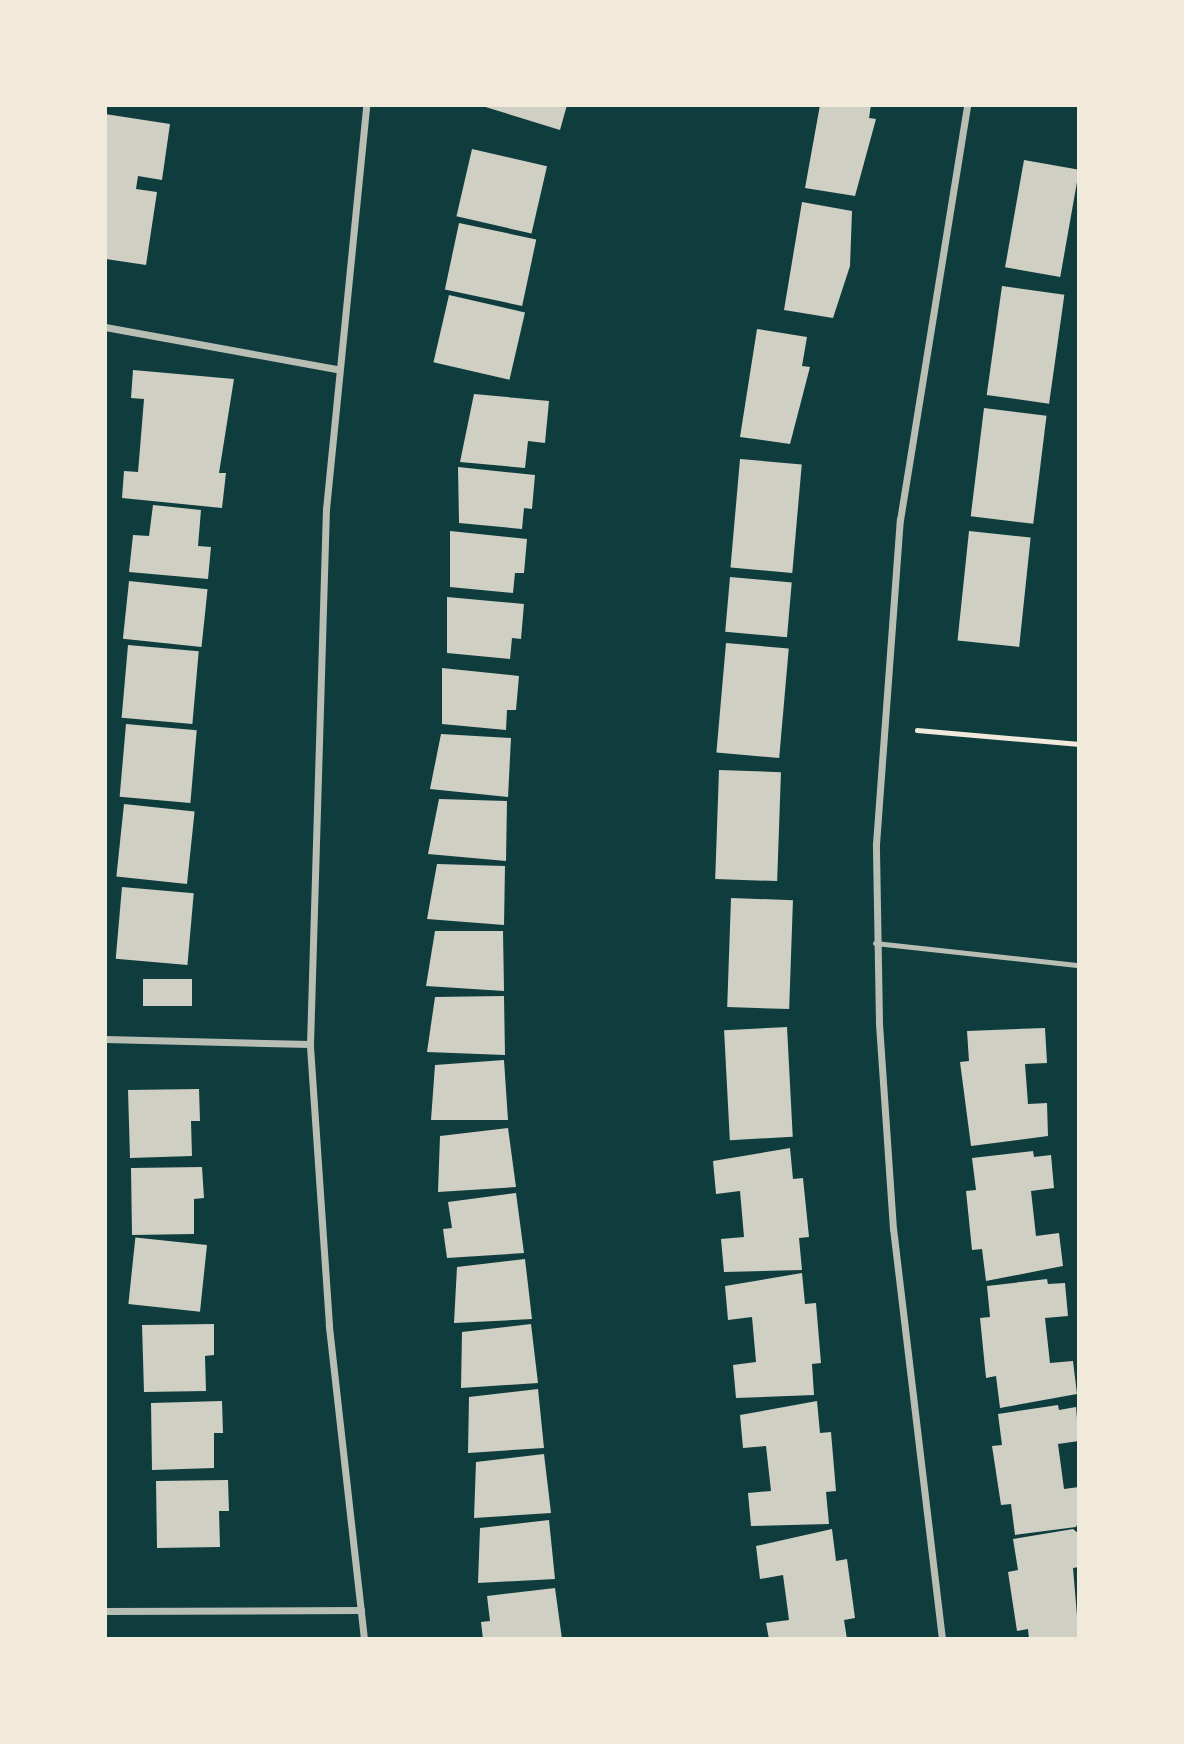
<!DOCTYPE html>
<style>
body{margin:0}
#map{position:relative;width:1184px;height:1744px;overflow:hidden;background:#0f3d3e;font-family:"Nunito Sans",sans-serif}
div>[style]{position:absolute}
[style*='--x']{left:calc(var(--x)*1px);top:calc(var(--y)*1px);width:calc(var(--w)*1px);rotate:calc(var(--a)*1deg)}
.building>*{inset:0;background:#cfcfc3;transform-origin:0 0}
.path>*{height:4.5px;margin:-2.25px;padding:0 2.25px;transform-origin:2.25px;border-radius:2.25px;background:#f1e9da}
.service>*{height:5px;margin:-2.5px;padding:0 2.5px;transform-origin:2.5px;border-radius:2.5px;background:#b8beb3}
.minor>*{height:7px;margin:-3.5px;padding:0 3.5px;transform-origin:3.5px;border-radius:3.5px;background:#b8beb3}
span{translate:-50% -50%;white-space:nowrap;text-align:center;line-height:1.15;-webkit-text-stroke:5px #f1e9da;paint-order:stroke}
.frame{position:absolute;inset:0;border:107px solid #f1e9da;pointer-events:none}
</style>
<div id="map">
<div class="building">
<i style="clip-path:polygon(479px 105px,567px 105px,560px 130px)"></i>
<i style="clip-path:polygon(820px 105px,871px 105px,869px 118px,876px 119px,855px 196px,805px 188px)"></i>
<i style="clip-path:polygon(105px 114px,170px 124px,162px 180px,138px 176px,136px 189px,157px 192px,146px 265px,106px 259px)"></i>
<i style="left:472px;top:149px;width:77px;height:69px;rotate:13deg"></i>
<i style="left:1024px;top:160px;width:56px;height:109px;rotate:10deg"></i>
<i style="clip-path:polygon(802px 202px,852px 211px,850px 266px,833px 318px,784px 310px)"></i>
<i style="left:459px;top:223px;width:79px;height:68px;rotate:12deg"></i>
<i style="left:1002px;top:286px;width:63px;height:110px;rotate:8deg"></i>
<i style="left:449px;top:295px;width:78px;height:69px;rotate:13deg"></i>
<i style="clip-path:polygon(757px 329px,807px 337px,802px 366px,810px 367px,790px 444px,740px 437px)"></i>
<i style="clip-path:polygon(133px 370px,234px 379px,219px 473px,226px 473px,222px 508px,122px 498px,124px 471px,138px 472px,141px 436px,144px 399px,131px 398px)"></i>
<i style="clip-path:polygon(474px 394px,549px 401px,545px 443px,528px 441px,525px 468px,460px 462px)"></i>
<i style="left:984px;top:408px;width:63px;height:109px;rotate:7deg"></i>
<i style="left:740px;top:459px;width:62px;height:109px;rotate:5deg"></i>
<i style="clip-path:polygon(458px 467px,535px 475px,532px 509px,524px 508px,522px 529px,459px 523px)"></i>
<i style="clip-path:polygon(153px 505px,201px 510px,198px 546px,211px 547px,208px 579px,129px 572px,133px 535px,149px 536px)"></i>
<i style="clip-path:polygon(450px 531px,527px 539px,524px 573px,515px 573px,513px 593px,450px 587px)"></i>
<i style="left:969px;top:531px;width:62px;height:110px;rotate:6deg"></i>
<i style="left:730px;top:577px;width:62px;height:55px;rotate:5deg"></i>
<i style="left:129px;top:581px;width:79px;height:58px;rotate:6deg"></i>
<i style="clip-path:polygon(447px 597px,524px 604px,521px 639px,512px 638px,510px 659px,447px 653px)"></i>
<i style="left:726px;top:643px;width:63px;height:110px;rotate:5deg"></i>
<i style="left:128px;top:645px;width:71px;height:73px;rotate:5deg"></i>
<i style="clip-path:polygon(442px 668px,519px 676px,516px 710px,507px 710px,506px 730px,442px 724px)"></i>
<i style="left:126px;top:724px;width:71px;height:73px;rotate:5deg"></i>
<i style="clip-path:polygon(441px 734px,511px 738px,508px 797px,430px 789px)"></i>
<i style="left:719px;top:770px;width:62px;height:109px;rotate:2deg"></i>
<i style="clip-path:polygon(439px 799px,507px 801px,506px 861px,428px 854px)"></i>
<i style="left:124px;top:804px;width:71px;height:73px;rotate:6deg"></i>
<i style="clip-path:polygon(437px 864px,505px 866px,504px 925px,427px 919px)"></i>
<i style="left:122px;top:887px;width:72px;height:72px;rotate:5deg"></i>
<i style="left:731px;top:898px;width:62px;height:109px;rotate:2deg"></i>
<i style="clip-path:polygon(435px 931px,503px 931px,504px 991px,426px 986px)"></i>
<i style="left:143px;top:979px;width:49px;height:27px"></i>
<i style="clip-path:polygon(504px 996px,505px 1055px,427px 1052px,435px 997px)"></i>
<i style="left:787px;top:1027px;width:110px;height:63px;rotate:87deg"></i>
<i style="clip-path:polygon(1045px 1028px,1047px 1063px,1025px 1064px,1028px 1104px,1047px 1103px,1048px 1136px,971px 1146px,960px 1062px,969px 1061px,967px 1031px)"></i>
<i style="clip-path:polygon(504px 1060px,508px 1120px,431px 1120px,435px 1065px)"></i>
<i style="clip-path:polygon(199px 1089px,200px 1121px,191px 1121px,192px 1156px,130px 1158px,128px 1090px)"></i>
<i style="clip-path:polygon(508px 1128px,516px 1187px,438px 1192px,440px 1136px)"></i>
<i style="clip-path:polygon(790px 1148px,793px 1179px,803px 1178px,809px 1237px,799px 1238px,802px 1270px,724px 1272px,721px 1239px,744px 1237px,740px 1191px,716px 1194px,713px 1161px)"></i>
<i style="clip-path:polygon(1033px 1151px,1034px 1157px,1051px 1155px,1054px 1188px,1031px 1191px,1036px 1236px,1059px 1233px,1063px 1266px,986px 1281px,982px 1249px,972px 1250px,966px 1191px,976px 1190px,972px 1158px)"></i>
<i style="clip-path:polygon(202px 1167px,204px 1198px,194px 1199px,194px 1234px,132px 1235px,131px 1168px)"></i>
<i style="clip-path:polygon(516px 1193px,524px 1253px,447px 1258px,443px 1229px,452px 1228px,448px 1202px)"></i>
<i style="left:207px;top:1245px;width:67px;height:72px;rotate:96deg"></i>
<i style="clip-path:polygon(525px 1259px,532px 1319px,454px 1323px,457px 1267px)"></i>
<i style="clip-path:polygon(802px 1273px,805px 1304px,816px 1303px,821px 1363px,812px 1364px,814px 1395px,736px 1398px,733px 1365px,756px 1362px,752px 1317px,728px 1320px,725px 1286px)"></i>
<i style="clip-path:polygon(1047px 1279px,1048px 1284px,1065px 1283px,1068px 1316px,1045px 1318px,1050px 1363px,1073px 1361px,1077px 1394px,1000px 1408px,996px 1376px,986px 1378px,980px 1318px,990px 1317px,987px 1286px)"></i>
<i style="clip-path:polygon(214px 1324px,214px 1355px,205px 1356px,206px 1391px,144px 1392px,142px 1325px)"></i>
<i style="clip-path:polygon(531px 1324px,538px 1383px,461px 1388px,462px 1332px)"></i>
<i style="clip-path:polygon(538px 1389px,544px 1448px,468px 1453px,469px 1397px)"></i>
<i style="clip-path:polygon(222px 1401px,223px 1433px,214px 1433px,214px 1468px,152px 1470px,151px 1403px)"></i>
<i style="clip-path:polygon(817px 1401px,820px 1433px,831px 1432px,836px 1491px,826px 1492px,829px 1524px,751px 1526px,748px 1493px,771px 1491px,766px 1446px,743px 1448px,740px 1415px)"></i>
<i style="clip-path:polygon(1058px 1405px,1059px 1410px,1076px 1407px,1079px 1441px,1058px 1444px,1064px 1489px,1079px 1487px,1079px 1520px,1076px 1527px,1015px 1535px,1011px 1504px,1001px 1505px,992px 1446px,1002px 1445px,998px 1414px)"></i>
<i style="clip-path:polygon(544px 1454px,551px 1513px,474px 1518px,476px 1462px)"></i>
<i style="clip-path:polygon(228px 1480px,229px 1511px,219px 1511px,220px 1547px,157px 1548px,156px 1481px)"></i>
<i style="clip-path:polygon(549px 1520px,555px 1579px,478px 1583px,480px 1528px)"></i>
<i style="clip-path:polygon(832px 1529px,836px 1561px,847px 1559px,855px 1618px,844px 1620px,847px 1639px,769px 1639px,766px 1623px,789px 1620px,783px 1575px,760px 1579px,756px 1546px)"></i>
<i style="clip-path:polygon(1073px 1529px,1079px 1534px,1079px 1567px,1073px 1568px,1079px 1639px,1029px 1639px,1028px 1629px,1017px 1631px,1008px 1572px,1018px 1570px,1013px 1539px)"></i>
<i style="clip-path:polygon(555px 1588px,562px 1639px,483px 1639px,481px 1622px,490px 1621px,487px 1596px)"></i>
</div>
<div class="path">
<i style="--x:917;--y:730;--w:163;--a:4.9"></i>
</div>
<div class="service">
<i style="--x:875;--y:943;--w:205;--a:6.2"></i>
</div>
<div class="minor">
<i style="--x:105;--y:327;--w:235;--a:10.3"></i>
<i style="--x:105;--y:1039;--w:205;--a:1.4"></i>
<i style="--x:105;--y:1611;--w:256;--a:-0.2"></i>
<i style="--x:364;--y:1639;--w:316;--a:-96.4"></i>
<i style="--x:329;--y:1325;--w:282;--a:-93.9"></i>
<i style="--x:310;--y:1044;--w:535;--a:-88.29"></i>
<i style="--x:326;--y:509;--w:406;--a:-84.3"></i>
<i style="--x:942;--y:1639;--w:413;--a:-96.8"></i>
<i style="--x:893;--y:1229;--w:207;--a:-93.9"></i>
<i style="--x:879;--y:1022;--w:178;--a:-91"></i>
<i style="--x:876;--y:844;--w:325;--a:-85.8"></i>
<i style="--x:900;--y:520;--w:420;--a:-80.8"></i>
</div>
<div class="frame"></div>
</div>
